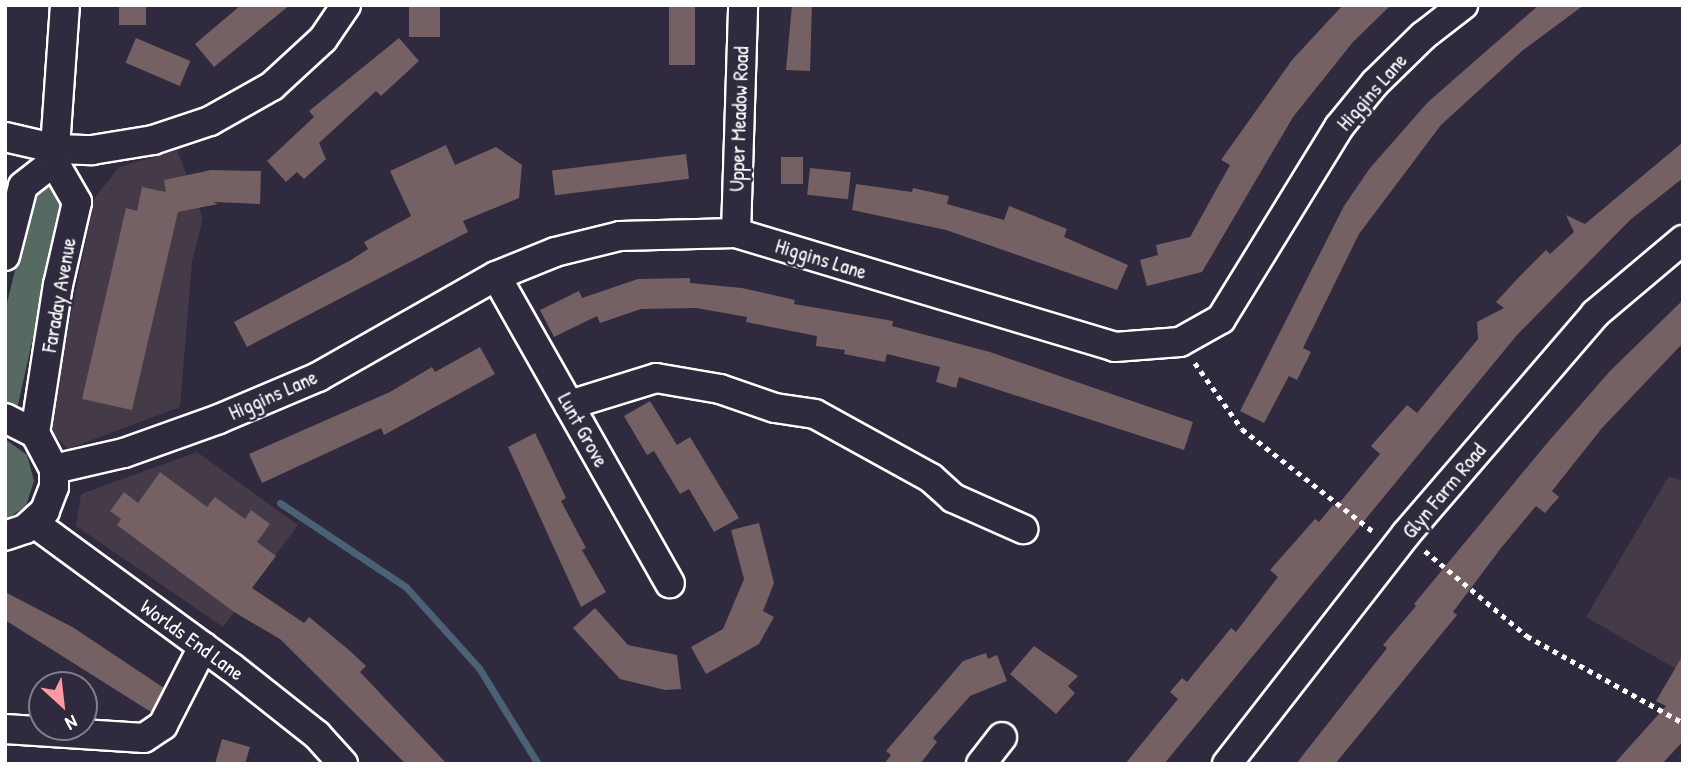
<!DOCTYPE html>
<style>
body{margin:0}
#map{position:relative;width:1688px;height:769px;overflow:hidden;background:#2f2a3d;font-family:"Patrick Hand",sans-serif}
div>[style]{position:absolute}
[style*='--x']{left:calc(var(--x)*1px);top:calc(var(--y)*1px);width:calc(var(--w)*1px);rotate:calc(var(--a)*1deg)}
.built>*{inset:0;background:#443a48}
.green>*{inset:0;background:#576a62}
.stream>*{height:7px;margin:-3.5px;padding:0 3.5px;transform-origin:3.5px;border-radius:3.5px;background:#4b6276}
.building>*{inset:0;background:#756063;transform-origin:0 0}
.path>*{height:4.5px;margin-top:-2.25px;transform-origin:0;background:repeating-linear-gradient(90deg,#fff 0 5px,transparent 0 10px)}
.roads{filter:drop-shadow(2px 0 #fff) drop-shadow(-2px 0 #fff) drop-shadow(0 2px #fff) drop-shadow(0 -2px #fff)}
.minor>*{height:28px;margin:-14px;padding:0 14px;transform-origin:14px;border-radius:14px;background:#2f2a3d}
span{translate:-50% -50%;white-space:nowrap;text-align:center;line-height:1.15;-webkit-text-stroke:5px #2f2a3d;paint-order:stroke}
.street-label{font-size:21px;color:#fff}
.frame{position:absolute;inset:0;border:7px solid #fff;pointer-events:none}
.north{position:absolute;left:28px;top:671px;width:70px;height:70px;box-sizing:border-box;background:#2f2a3d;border:2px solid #827f8b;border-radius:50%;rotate:153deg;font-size:19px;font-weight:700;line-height:28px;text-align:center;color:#fff}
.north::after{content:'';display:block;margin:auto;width:24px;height:32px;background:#ff9aa2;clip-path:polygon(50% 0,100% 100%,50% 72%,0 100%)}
</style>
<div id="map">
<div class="built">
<i style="clip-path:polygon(177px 150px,203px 218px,192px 261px,180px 407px,68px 449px,48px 429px,94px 199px,119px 167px)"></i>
<i style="clip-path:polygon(197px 452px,298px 525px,223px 627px,76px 526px,81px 494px)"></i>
<i style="clip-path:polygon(1669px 476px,1683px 481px,1683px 673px,1586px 617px)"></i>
</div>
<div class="green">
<i style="clip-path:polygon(47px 175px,64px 197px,18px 405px,5px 404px,5px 311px,36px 186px)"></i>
<i style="clip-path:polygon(5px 439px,27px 455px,34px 481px,26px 506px,5px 520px)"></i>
</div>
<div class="stream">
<i style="--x:280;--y:503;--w:151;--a:33.7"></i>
<i style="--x:406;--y:587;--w:109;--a:48"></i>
<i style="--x:479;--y:668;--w:113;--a:58.4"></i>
</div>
<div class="building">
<i style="left:119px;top:5px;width:27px;height:20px"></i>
<i style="clip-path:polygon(241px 5px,290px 5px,214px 67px,195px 44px)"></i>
<i style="left:409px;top:5px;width:31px;height:32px"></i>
<i style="left:669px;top:5px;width:26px;height:60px"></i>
<i style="clip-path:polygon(792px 5px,812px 5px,810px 71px,786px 70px)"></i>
<i style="clip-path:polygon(1343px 5px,1391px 5px,1353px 42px,1293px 117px,1202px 272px,1147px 286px,1140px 260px,1158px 255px,1156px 245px,1190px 237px,1230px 165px,1221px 160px,1292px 60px)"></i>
<i style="clip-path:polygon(1539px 5px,1584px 5px,1522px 51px,1441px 125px,1359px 234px,1303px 348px,1311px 352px,1297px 380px,1289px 376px,1264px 423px,1240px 411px,1344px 206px,1370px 168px,1428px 102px)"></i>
<i style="left:136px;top:38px;width:59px;height:27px;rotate:23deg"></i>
<i style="clip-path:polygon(399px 38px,419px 61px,381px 96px,376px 91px,319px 143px,326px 159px,304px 179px,297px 172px,286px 182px,267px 161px,314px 117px,309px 111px)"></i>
<i style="clip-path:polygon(1683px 142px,1683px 178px,1630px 220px,1517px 335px,1164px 764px,1125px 764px,1178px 699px,1170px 692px,1182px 678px,1187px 682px,1231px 628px,1236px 632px,1278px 577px,1270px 570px,1315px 519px,1319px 522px,1333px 505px,1336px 507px,1380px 454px,1371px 446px,1407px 405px,1417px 413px,1478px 339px,1477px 322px,1504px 308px,1496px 302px,1520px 276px,1546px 250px,1550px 254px,1574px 232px,1566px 215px,1585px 224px)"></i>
<i style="clip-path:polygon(446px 145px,455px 165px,496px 147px,522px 165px,519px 198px,463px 221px,468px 232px,247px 347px,234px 322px,351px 260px,368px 249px,364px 242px,411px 216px,390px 171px)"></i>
<i style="left:686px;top:154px;width:25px;height:135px;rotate:83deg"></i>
<i style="left:781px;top:157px;width:22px;height:27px"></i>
<i style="left:810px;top:168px;width:41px;height:27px;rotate:6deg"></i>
<i style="clip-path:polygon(211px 170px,261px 171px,260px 204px,213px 202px,218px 204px,178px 212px,132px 410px,82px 399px,126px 208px,137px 211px,142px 187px,166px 192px,164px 180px)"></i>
<i style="clip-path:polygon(856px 184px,912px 192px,913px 188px,949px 196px,947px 204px,1004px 220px,1009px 206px,1067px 229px,1064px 237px,1128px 265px,1117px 290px,946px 230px,852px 210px)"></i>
<i style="clip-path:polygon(690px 278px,690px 283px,742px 288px,795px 300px,794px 304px,893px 321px,892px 326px,990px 352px,1193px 422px,1184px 450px,959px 377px,956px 388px,936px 382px,940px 367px,887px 354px,885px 362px,844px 354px,845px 350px,816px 346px,817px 336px,746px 322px,747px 317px,696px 308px,641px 309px,600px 323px,597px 316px,554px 337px,540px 310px,579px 291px,582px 298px,638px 279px)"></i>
<i style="clip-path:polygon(1683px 300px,1683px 343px,1602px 428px,1552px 491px,1559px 497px,1545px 513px,1536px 506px,1501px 548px,1453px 612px,1457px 615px,1335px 764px,1296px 764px,1387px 648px,1383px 645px,1416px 606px,1414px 604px,1548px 442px,1610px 371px)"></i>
<i style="clip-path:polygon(480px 347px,495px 374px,384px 435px,381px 428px,262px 483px,249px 454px,390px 392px,432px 367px,435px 372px)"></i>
<i style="clip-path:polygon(650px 401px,677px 445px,690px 437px,739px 518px,714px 532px,689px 489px,680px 494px,654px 451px,647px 455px,624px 416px)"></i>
<i style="clip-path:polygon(535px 433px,566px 498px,561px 501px,586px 548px,582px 550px,606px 592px,581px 607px,508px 447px)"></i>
<i style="clip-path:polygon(160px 472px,207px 507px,215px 497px,245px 519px,251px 510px,270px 524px,257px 542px,276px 556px,252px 588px,304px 623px,309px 617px,349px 650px,366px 666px,360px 672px,447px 764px,406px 764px,280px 639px,234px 612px,117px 525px,121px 519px,110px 511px,124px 492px,138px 503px)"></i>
<i style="clip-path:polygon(759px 523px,774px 583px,763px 611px,774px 617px,759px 644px,706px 674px,691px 647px,723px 629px,744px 579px,731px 530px)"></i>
<i style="clip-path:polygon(5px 592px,74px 628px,164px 688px,151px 712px,5px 620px)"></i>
<i style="clip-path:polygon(595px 608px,628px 645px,677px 655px,681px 689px,665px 690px,620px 679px,573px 628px)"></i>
<i style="clip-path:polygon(1034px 646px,1078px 676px,1068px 686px,1075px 693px,1056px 714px,1010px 674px)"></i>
<i style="clip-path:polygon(986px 653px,988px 659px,997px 655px,1007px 681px,970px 696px,933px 738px,937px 742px,920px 764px,884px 764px,891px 755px,886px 751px,963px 661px)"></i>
<i style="clip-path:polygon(1683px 655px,1683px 741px,1662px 764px,1614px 764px,1666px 706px,1656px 701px)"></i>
<i style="clip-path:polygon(222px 739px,250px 747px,245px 764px,215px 764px)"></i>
</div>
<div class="path">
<i style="--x:1195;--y:363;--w:81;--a:54.5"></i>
<i style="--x:1242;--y:429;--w:169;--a:38"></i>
<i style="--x:1425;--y:551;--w:133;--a:39.8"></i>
<i style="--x:1527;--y:636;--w:179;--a:29.1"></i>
</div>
<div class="roads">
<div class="minor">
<i style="--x:5;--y:137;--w:53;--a:13"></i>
<i style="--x:57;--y:149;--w:35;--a:2"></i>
<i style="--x:92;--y:150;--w:62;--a:-9.3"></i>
<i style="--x:153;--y:140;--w:60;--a:-18.4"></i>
<i style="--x:210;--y:121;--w:71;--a:-29.4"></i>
<i style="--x:272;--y:86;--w:69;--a:-42.7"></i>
<i style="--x:323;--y:39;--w:41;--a:-55.9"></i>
<i style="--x:736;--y:233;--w:228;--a:-88.2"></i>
<i style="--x:5;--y:256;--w:72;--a:-75.6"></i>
<i style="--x:23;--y:186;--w:39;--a:-38"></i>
<i style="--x:496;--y:276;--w:353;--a:60.5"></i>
<i style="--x:569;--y:405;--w:91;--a:-17.2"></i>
<i style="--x:656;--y:378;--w:65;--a:9.8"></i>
<i style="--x:720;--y:389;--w:58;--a:19.1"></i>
<i style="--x:775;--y:408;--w:40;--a:8.5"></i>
<i style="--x:815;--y:414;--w:132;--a:28.9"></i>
<i style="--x:931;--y:478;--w:30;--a:42"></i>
<i style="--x:953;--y:498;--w:77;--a:23.9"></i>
<i style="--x:5;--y:418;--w:34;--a:27"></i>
<i style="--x:35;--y:433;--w:41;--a:62.2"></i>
<i style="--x:54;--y:469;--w:18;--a:90"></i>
<i style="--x:54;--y:487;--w:26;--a:111"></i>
<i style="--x:45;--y:511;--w:27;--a:138"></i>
<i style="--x:25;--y:529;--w:21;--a:161"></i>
<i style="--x:35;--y:433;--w:150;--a:-81.2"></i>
<i style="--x:58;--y:285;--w:85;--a:-77.1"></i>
<i style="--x:77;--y:202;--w:46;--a:-119.9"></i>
<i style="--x:54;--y:162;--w:157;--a:-86"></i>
<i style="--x:54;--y:469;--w:72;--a:-12.9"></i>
<i style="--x:124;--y:453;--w:101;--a:-19.7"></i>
<i style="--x:219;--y:419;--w:108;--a:-23"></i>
<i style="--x:318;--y:377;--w:205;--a:-29.6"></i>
<i style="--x:496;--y:276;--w:64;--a:-22.1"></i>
<i style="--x:555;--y:252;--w:67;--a:-13.8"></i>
<i style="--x:620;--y:236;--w:116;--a:-1.5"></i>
<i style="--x:736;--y:233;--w:396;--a:16.7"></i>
<i style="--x:1115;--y:347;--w:65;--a:-4.4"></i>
<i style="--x:1180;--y:342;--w:47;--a:-29.3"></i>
<i style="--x:1221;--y:319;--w:225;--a:-58.4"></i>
<i style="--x:1339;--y:127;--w:57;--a:-50.7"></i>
<i style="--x:1375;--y:83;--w:67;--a:-44.4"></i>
<i style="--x:1423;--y:36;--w:51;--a:-37.8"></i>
<i style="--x:34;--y:523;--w:244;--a:36.2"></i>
<i style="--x:231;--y:667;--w:110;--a:38.3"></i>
<i style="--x:317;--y:735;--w:39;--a:48"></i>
<i style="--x:5;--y:729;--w:139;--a:3.7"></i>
<i style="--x:144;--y:738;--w:23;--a:-34"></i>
<i style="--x:163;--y:725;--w:88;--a:-62.9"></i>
<i style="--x:981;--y:764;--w:34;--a:-52"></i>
<i style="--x:1227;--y:764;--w:291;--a:-52.1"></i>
<i style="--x:1406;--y:534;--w:290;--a:-49.3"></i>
<i style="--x:1595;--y:314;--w:115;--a:-40.1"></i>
</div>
</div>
<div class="street-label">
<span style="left:1372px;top:92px;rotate:-49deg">Higgins Lane</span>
<span style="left:739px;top:119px;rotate:-88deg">Upper Meadow Road</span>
<span style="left:821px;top:259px;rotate:17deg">Higgins Lane</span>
<span style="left:59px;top:295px;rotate:-80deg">Faraday Avenue</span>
<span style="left:273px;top:395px;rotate:-24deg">Higgins Lane</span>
<span style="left:583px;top:430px;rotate:61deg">Lunt Grove</span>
<span style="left:1444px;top:491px;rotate:-50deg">Glyn Farm Road</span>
<span style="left:192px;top:640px;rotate:36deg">Worlds End Lane</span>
</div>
<div class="frame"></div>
<div class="north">N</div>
</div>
